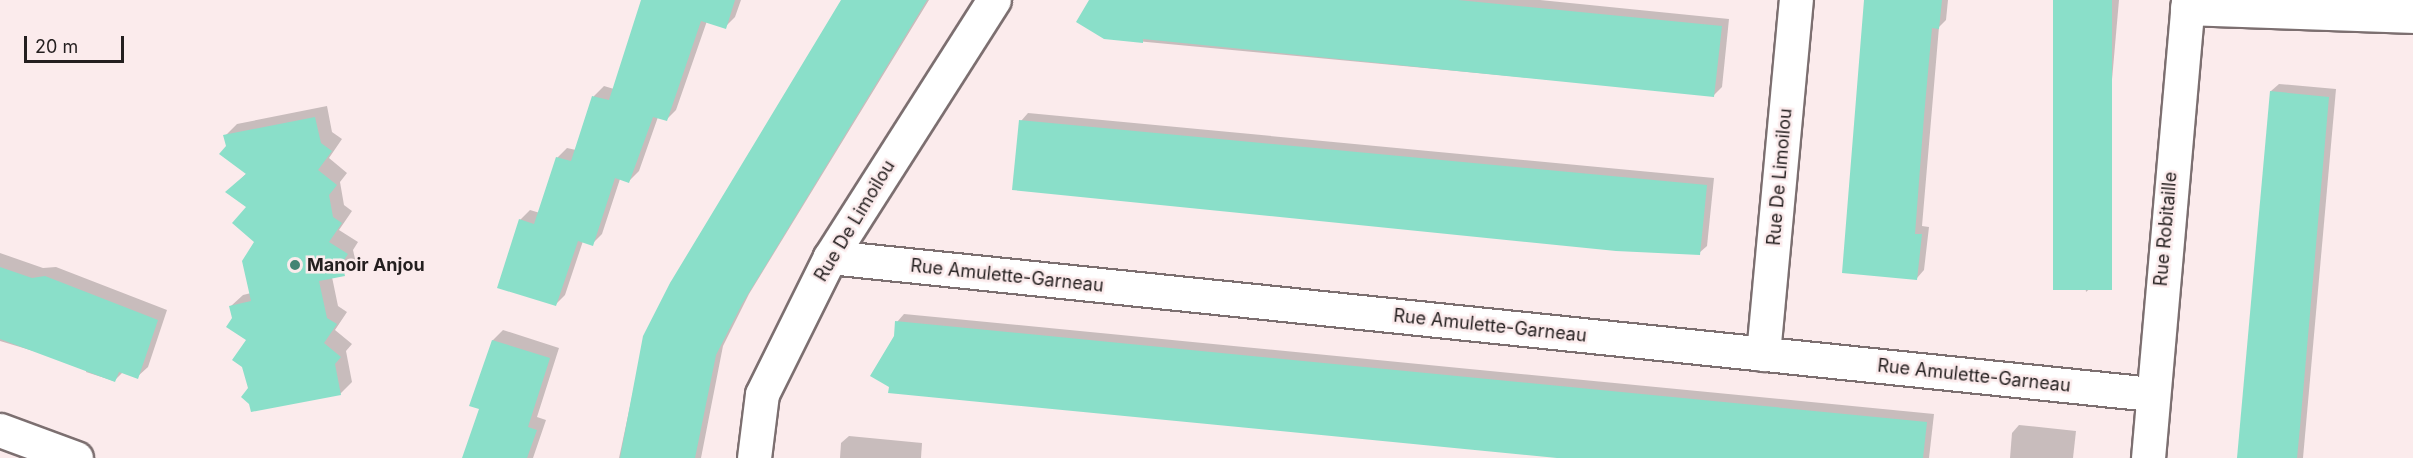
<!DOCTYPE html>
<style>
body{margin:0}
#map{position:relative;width:2413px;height:458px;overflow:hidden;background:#fbebec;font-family:Inter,sans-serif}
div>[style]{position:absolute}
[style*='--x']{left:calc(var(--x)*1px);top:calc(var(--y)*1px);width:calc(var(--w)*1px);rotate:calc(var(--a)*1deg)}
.shadow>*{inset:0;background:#0003}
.building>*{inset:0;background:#8adfc9;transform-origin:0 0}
.roads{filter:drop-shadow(2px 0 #7c6f70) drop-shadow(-2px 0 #7c6f70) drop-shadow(0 2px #7c6f70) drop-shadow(0 -2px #7c6f70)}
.minor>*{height:33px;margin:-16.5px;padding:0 16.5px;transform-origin:16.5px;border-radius:16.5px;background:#fff}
.dots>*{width:16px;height:16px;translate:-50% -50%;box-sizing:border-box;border:3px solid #fbebec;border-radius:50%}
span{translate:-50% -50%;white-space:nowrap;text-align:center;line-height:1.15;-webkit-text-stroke:5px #fbebec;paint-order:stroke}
.street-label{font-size:18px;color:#241f1f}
.poi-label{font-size:18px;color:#241f1f;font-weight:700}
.left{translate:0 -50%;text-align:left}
.scale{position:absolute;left:24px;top:36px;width:100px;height:27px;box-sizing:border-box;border:3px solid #241f1f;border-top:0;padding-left:8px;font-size:18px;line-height:21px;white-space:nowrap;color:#241f1f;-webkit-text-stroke:4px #fbebec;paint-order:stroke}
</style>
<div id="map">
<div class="shadow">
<i style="clip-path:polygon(642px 0,741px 0,735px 17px,725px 27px,707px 21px,676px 110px,666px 120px,658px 117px,639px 171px,629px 181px,620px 179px,602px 234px,592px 244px,583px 241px,565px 295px,555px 305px,520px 220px,530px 210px,540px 213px,557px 158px,567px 148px,576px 150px,594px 96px,604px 86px,614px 89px)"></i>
<i style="clip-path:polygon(842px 0,929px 0,749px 294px,723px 346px,701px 458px,619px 458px,645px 336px)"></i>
<i style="clip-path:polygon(1090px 0,1540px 0,1729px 19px,1722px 87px,1714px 95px,1104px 38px)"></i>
<i style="clip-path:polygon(1865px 0,1948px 0,1946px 20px,1939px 27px,1922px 226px,1929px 227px,1924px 270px,1917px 278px)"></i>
<i style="clip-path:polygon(2054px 0,2119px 0,2094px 285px,2086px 292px)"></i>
<i style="clip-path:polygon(2279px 84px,2336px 89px,2303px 458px,2239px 458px,2271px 91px)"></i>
<i style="clip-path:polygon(327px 106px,332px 132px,342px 139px,329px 158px,347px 173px,340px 182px,344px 205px,352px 211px,339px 230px,358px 242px,353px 250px,356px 263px,344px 274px,332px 277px,338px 306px,347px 312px,335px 330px,352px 344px,346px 351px,352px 382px,340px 394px,249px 389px,248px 339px,234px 319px,231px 306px,243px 295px,251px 293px,256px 242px,249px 207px,227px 192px,247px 173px,228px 146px,225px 136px,237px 124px)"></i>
<i style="clip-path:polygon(1028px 113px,1714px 178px,1707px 246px,1699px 253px,1021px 121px)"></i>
<i style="clip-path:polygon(0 253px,43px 268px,56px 267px,167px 310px,148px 367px,137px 377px,123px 372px,114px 381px,86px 372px,87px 367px,0 341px)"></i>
<i style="clip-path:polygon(904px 314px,1934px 414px,1929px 458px,1575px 458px,897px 322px)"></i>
<i style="clip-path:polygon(503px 330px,559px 348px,537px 417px,546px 420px,533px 458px,463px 458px,481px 408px,471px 405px,493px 340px)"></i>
<i style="clip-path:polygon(2019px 425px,2076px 431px,2073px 458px,2010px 458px,2012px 433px)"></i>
<i style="clip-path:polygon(849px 436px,922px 443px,921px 458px,840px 458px,841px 443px)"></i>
</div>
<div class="building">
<i style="clip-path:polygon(641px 0,735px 0,726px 29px,701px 21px,667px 121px,653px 117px,629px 183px,615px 178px,593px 246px,578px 241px,556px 306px,497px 288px,519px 219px,534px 224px,556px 157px,571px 161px,592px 96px,609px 100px)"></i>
<i style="clip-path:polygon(841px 0,927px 0,742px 304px,716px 355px,695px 458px,620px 458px,643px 336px,670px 283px)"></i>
<i style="clip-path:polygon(1089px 0,1458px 0,1722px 26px,1714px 97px,1143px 39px,1143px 43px,1104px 39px,1076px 22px)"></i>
<i style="clip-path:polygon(1864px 0,1942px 0,1939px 29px,1932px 28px,1924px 116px,1915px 234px,1922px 234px,1917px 280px,1842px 273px)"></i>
<i style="left:2053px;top:0;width:59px;height:290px"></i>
<i style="clip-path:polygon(2270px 91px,2329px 97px,2300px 427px,2297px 458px,2237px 458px)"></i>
<i style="clip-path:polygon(315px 117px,321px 143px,332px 151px,318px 170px,337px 185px,329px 195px,333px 217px,342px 223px,329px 242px,348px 254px,342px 263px,345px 276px,319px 281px,327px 318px,337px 324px,324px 343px,341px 357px,335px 364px,341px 395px,251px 412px,249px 404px,241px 397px,248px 388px,242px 367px,232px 360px,246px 340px,226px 327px,232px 318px,229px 306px,251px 301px,242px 261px,254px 242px,232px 223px,246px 207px,225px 192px,246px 174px,219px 154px,226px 146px,223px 135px)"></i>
<i style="clip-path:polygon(1019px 120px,1707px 185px,1700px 255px,1616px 251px,1012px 190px)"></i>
<i style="clip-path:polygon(0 267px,32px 278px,45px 276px,158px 320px,138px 379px,119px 372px,115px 382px,0 339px)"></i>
<i style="clip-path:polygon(895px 321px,1927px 422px,1923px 458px,1557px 458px,888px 393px,889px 387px,870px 376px,894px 336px)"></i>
<i style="clip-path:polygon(492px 340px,550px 358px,528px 427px,537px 430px,527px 458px,462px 458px,479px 409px,469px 406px)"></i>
</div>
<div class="roads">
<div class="minor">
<i style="--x:2187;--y:8;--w:226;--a:2"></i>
<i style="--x:830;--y:257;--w:1328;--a:5.92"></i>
<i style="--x:1763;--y:354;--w:356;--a:-84.7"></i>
<i style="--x:0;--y:430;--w:81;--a:20.2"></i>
<i style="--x:754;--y:458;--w:64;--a:-82.9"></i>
<i style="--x:762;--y:394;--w:153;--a:-63.6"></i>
<i style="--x:830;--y:257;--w:305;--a:-57.5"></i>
<i style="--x:2148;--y:458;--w:460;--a:-85"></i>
</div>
</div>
<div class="dots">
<i style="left:295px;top:265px;background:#438474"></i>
</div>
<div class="street-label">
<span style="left:1780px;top:177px;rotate:-85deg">Rue De Limoilou</span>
<span style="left:855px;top:221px;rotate:-59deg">Rue De Limoilou</span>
<span style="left:2166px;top:229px;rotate:-85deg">Rue Robitaille</span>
<span style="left:1007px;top:276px;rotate:6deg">Rue Amulette-Garneau</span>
<span style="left:1490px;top:326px;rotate:6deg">Rue Amulette-Garneau</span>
<span style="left:1974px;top:376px;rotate:6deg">Rue Amulette-Garneau</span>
</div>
<div class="poi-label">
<span class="left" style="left:307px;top:265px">Manoir Anjou</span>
</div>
<div class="scale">20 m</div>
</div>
